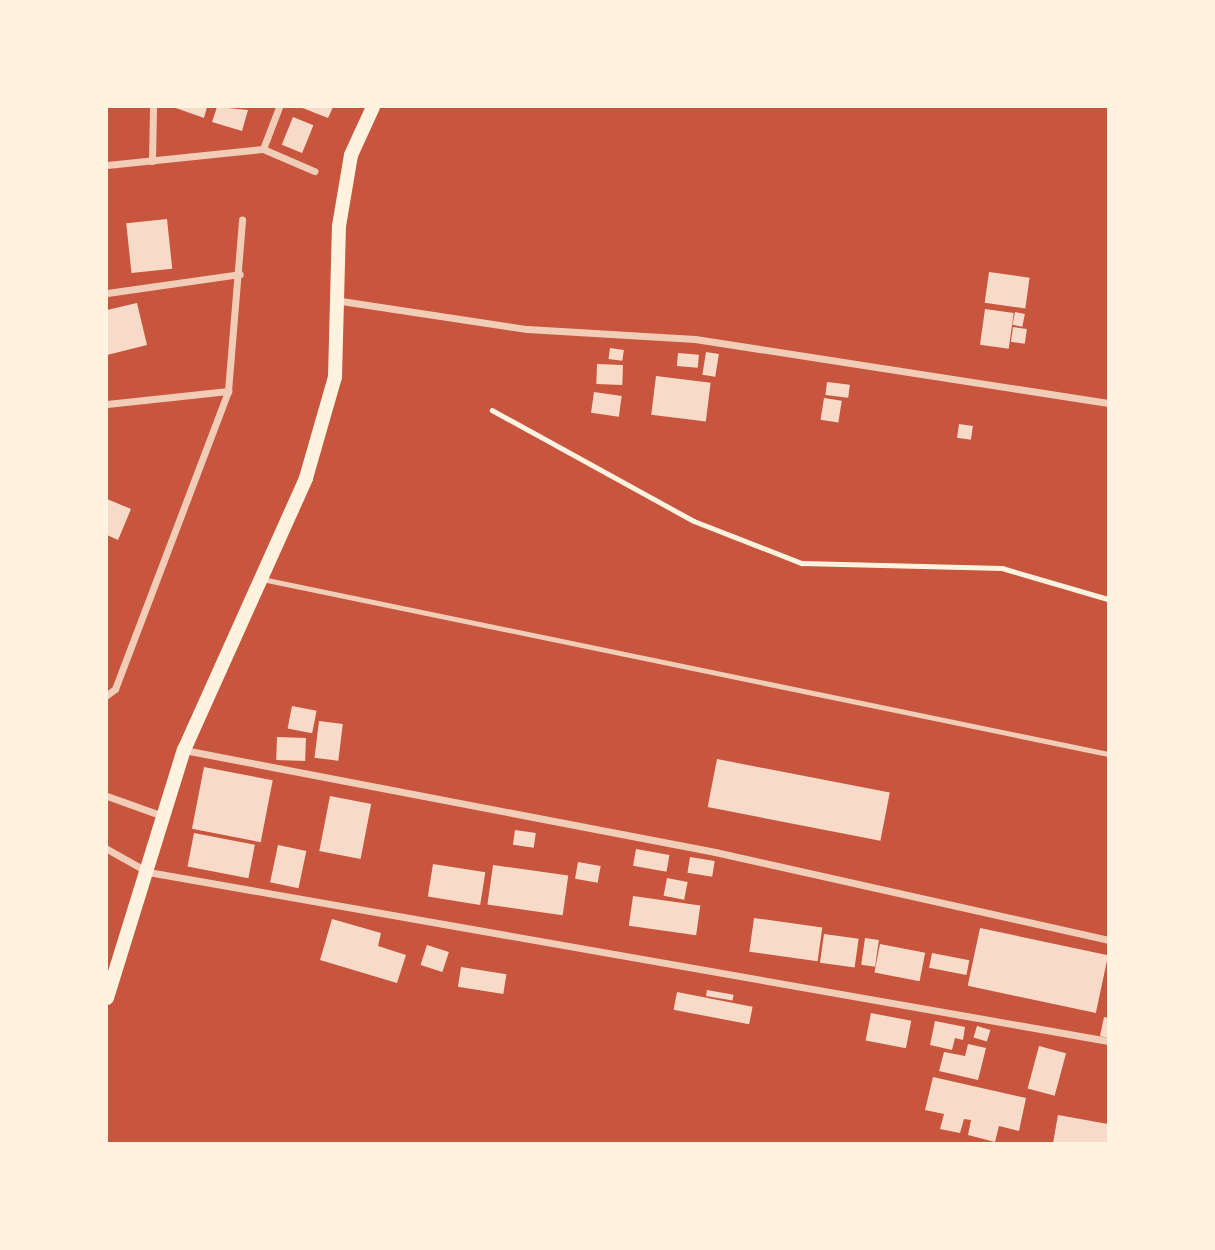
<!DOCTYPE html>
<style>
body{margin:0}
#map{position:relative;width:1215px;height:1250px;overflow:hidden;background:#c8553d;font-family:Merriweather,serif}
div>[style]{position:absolute}
[style*='--x']{left:calc(var(--x)*1px);top:calc(var(--y)*1px);width:calc(var(--w)*1px);rotate:calc(var(--a)*1deg)}
.building>*{inset:0;background:#f7dbc8;transform-origin:0 0}
.path>*{height:4.5px;margin:-2.25px;padding:0 2.25px;transform-origin:2.25px;border-radius:2.25px;background:#fff3e0}
.service>*{height:5px;margin:-2.5px;padding:0 2.5px;transform-origin:2.5px;border-radius:2.5px;background:#f1ccb7}
.minor>*{height:7px;margin:-3.5px;padding:0 3.5px;transform-origin:3.5px;border-radius:3.5px;background:#f1ccb7}
.secondary>*{height:14px;margin:-7px;padding:0 7px;transform-origin:7px;border-radius:7px;background:#fff3e0}
span{translate:-50% -50%;white-space:nowrap;text-align:center;line-height:1.15;-webkit-text-stroke:7px #fff3e0;paint-order:stroke}
.frame{position:absolute;inset:0;border:108px solid #fff3e0;pointer-events:none}
</style>
<div id="map">
<div class="building">
<i style="clip-path:polygon(173px 107px,207px 107px,204px 118px)"></i>
<i style="clip-path:polygon(217px 107px,248px 110px,242px 131px,212px 122px)"></i>
<i style="clip-path:polygon(300px 107px,333px 107px,328px 118px)"></i>
<i style="left:293px;top:117px;width:22px;height:30px;rotate:22deg"></i>
<i style="left:167px;top:219px;width:50px;height:41px;rotate:84deg"></i>
<i style="left:989px;top:272px;width:41px;height:31px;rotate:8deg"></i>
<i style="clip-path:polygon(137px 303px,147px 345px,107px 355px,107px 310px)"></i>
<i style="left:985px;top:309px;width:29px;height:36px;rotate:8deg"></i>
<i style="left:1015px;top:312px;width:10px;height:13px;rotate:11deg"></i>
<i style="left:1013px;top:327px;width:14px;height:15px;rotate:8deg"></i>
<i style="left:610px;top:348px;width:14px;height:11px;rotate:8deg"></i>
<i style="left:706px;top:352px;width:13px;height:23px;rotate:9deg"></i>
<i style="left:678px;top:353px;width:21px;height:13px;rotate:5deg"></i>
<i style="left:597px;top:364px;width:26px;height:20px;rotate:2deg"></i>
<i style="left:656px;top:376px;width:55px;height:39px;rotate:7deg"></i>
<i style="left:827px;top:382px;width:23px;height:13px;rotate:7deg"></i>
<i style="left:594px;top:392px;width:28px;height:21px;rotate:8deg"></i>
<i style="left:824px;top:398px;width:18px;height:22px;rotate:9deg"></i>
<i style="left:959px;top:424px;width:14px;height:14px;rotate:8deg"></i>
<i style="clip-path:polygon(107px 499px,131px 509px,118px 540px,107px 535px)"></i>
<i style="left:292px;top:706px;width:25px;height:23px;rotate:11deg"></i>
<i style="left:319px;top:721px;width:24px;height:37px;rotate:7deg"></i>
<i style="left:277px;top:737px;width:29px;height:23px;rotate:2deg"></i>
<i style="left:717px;top:759px;width:176px;height:49px;rotate:11deg"></i>
<i style="left:204px;top:767px;width:70px;height:63px;rotate:11deg"></i>
<i style="left:330px;top:796px;width:42px;height:56px;rotate:11deg"></i>
<i style="left:515px;top:830px;width:21px;height:15px;rotate:8deg"></i>
<i style="left:194px;top:833px;width:62px;height:34px;rotate:11deg"></i>
<i style="left:278px;top:845px;width:29px;height:38px;rotate:12deg"></i>
<i style="left:636px;top:849px;width:34px;height:17px;rotate:10deg"></i>
<i style="left:690px;top:857px;width:25px;height:16px;rotate:9deg"></i>
<i style="left:578px;top:862px;width:23px;height:17px;rotate:10deg"></i>
<i style="left:433px;top:864px;width:53px;height:33px;rotate:9deg"></i>
<i style="left:493px;top:865px;width:76px;height:40px;rotate:8deg"></i>
<i style="left:667px;top:878px;width:21px;height:18px;rotate:11deg"></i>
<i style="left:633px;top:896px;width:68px;height:30px;rotate:8deg"></i>
<i style="left:754px;top:918px;width:69px;height:34px;rotate:8deg"></i>
<i style="clip-path:polygon(332px 919px,381px 933px,378px 946px,406px 955px,397px 983px,320px 960px)"></i>
<i style="left:980px;top:928px;width:131px;height:59px;rotate:12deg"></i>
<i style="left:824px;top:934px;width:35px;height:29px;rotate:8deg"></i>
<i style="left:865px;top:938px;width:14px;height:27px;rotate:8deg"></i>
<i style="left:880px;top:944px;width:46px;height:29px;rotate:11deg"></i>
<i style="left:427px;top:945px;width:23px;height:21px;rotate:18deg"></i>
<i style="left:932px;top:953px;width:38px;height:15px;rotate:11deg"></i>
<i style="left:461px;top:967px;width:46px;height:20px;rotate:9deg"></i>
<i style="left:707px;top:990px;width:27px;height:6px;rotate:10deg"></i>
<i style="left:677px;top:992px;width:77px;height:18px;rotate:11deg"></i>
<i style="left:871px;top:1013px;width:41px;height:28px;rotate:11deg"></i>
<i style="clip-path:polygon(1104px 1017px,1108px 1018px,1108px 1038px,1100px 1036px)"></i>
<i style="clip-path:polygon(935px 1021px,965px 1027px,963px 1040px,955px 1038px,952px 1050px,930px 1045px)"></i>
<i style="left:977px;top:1026px;width:14px;height:12px;rotate:17deg"></i>
<i style="clip-path:polygon(968px 1044px,986px 1048px,978px 1080px,939px 1071px,944px 1052px,965px 1056px)"></i>
<i style="left:1039px;top:1046px;width:28px;height:44px;rotate:15deg"></i>
<i style="clip-path:polygon(933px 1077px,1026px 1098px,1019px 1131px,999px 1126px,995px 1142px,968px 1135px,971px 1120px,964px 1119px,960px 1133px,940px 1129px,944px 1114px,925px 1110px)"></i>
<i style="clip-path:polygon(1058px 1115px,1108px 1124px,1108px 1143px,1053px 1143px)"></i>
</div>
<div class="path">
<i style="--x:492;--y:410;--w:230;--a:28.8"></i>
<i style="--x:694;--y:521;--w:116;--a:21.3"></i>
<i style="--x:802;--y:563;--w:200;--a:1.4"></i>
<i style="--x:1002;--y:568;--w:110;--a:16.3"></i>
</div>
<div class="service">
<i style="--x:262;--y:579;--w:864;--a:11.69"></i>
</div>
<div class="minor">
<i style="--x:263;--y:149;--w:45;--a:-69.1"></i>
<i style="--x:152;--y:161;--w:54;--a:-88.9"></i>
<i style="--x:107;--y:165;--w:157;--a:-5.9"></i>
<i style="--x:263;--y:149;--w:56;--a:23.3"></i>
<i style="--x:107;--y:293;--w:134;--a:-8.1"></i>
<i style="--x:341;--y:301;--w:188;--a:8.6"></i>
<i style="--x:527;--y:329;--w:168;--a:3.4"></i>
<i style="--x:695;--y:339;--w:418;--a:8.8"></i>
<i style="--x:107;--y:404;--w:122;--a:-6.1"></i>
<i style="--x:107;--y:695;--w:10;--a:-37"></i>
<i style="--x:115;--y:689;--w:319;--a:-69.2"></i>
<i style="--x:228;--y:391;--w:172;--a:-85.3"></i>
<i style="--x:184;--y:750;--w:541;--a:10.87"></i>
<i style="--x:715;--y:852;--w:403;--a:12.6"></i>
<i style="--x:107;--y:796;--w:56;--a:19.7"></i>
<i style="--x:107;--y:849;--w:47;--a:29.3"></i>
<i style="--x:148;--y:872;--w:975;--a:9.98"></i>
</div>
<div class="secondary">
<i style="--x:107;--y:998;--w:260;--a:-72.8"></i>
<i style="--x:184;--y:750;--w:298;--a:-65.8"></i>
<i style="--x:306;--y:478;--w:105;--a:-74"></i>
<i style="--x:335;--y:377;--w:151;--a:-88.5"></i>
<i style="--x:339;--y:226;--w:72;--a:-80.4"></i>
<i style="--x:351;--y:155;--w:53;--a:-65.4"></i>
</div>
<div class="frame"></div>
</div>
